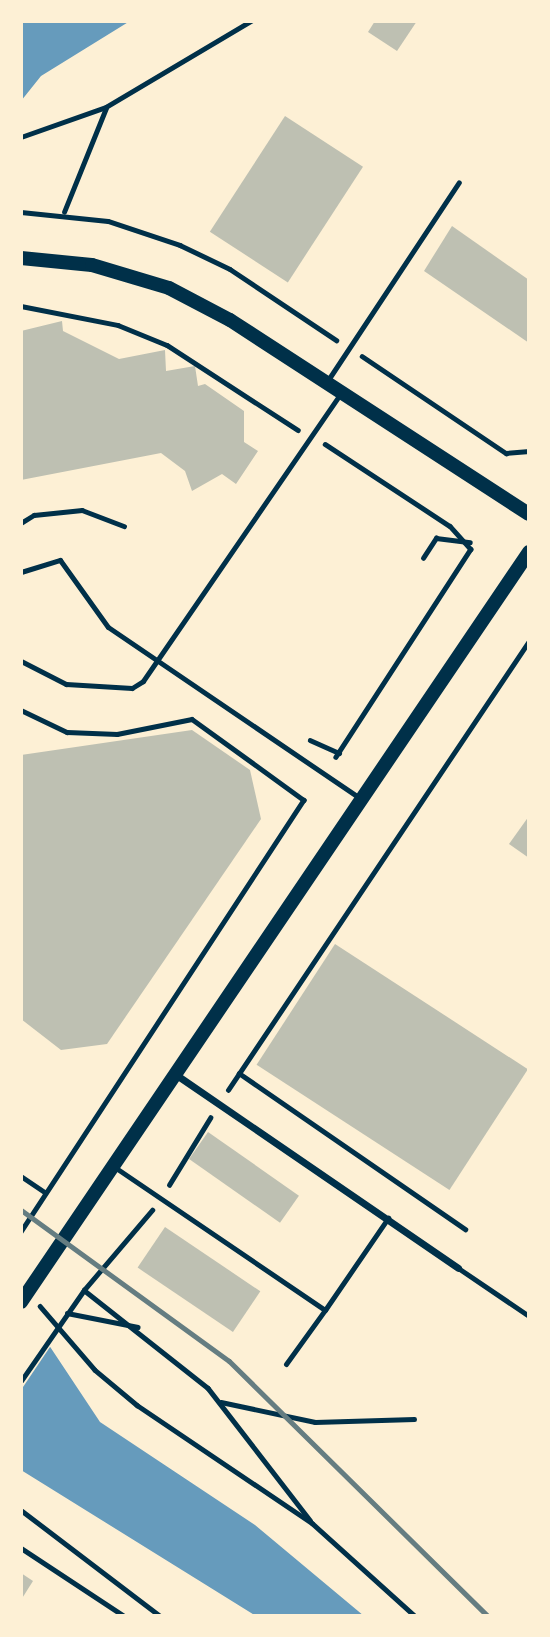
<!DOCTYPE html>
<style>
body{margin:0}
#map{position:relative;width:550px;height:1637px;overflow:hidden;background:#fdf0d5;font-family:Karla,sans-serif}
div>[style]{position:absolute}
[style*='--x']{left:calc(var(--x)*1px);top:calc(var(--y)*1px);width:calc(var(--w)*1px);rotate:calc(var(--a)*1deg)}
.water>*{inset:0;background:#669bbc}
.pier>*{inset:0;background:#fdf0d5}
.building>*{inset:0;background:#bec0b2;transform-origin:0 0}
.path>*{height:4.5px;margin:-2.25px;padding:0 2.25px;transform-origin:2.25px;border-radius:2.25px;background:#003049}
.service>*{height:5px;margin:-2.5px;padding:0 2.5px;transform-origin:2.5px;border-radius:2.5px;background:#003049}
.minor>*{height:7px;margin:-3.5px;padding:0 3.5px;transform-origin:3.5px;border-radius:3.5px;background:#003049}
.secondary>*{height:14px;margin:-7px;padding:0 7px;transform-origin:7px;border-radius:7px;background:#003049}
.rail>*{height:5px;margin:-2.5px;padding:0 2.5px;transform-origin:2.5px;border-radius:2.5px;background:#657d81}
span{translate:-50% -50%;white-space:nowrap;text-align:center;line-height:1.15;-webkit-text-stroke:5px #fdf0d5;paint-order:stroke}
.frame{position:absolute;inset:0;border:23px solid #fdf0d5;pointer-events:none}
</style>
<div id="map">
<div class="water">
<i style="clip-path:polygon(21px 21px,130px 21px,41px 76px,21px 101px)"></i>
<i style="clip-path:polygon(21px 1303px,100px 1422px,255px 1525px,364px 1616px,256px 1616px,21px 1470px)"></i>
</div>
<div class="pier">
<i style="clip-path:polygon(21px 1299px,52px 1344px,21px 1390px)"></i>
</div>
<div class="building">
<i style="clip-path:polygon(375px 21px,417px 21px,397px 51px,368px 32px)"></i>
<i style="left:285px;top:116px;width:93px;height:138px;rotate:33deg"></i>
<i style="clip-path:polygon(452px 226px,529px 280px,529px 343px,424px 271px)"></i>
<i style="clip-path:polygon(62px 321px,63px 331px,119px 359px,165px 350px,166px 371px,195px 366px,198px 386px,205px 384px,244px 411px,244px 442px,258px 451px,236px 484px,222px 474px,192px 491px,185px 471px,161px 453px,21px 480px,21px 331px)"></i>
<i style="clip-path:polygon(192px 730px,250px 770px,261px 819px,107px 1044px,61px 1050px,21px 1019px,21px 755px)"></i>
<i style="clip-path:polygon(529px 816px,529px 858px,509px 844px)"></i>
<i style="left:335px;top:944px;width:230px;height:144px;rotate:33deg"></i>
<i style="left:208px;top:1132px;width:111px;height:33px;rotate:35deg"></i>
<i style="left:165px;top:1227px;width:115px;height:49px;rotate:34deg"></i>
<i style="clip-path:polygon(21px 1573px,33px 1581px,21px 1600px)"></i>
</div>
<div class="path">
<i style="--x:21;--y:137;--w:90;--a:-19.4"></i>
<i style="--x:106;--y:107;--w:169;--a:-30.7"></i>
<i style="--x:21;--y:212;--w:87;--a:5.9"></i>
<i style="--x:108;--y:221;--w:76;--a:18.4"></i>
<i style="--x:180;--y:245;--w:55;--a:25.6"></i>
<i style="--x:230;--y:269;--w:128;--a:33.8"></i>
<i style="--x:64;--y:212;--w:112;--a:-68"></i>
<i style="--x:21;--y:306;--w:99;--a:11.1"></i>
<i style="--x:118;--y:325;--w:53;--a:22.2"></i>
<i style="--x:167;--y:345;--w:156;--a:33"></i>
<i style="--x:362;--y:356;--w:174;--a:34"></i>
<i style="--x:506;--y:453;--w:23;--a:-5"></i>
<i style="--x:325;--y:444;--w:149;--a:33.3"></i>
<i style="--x:450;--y:526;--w:31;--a:48"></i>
<i style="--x:471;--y:549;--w:248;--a:123"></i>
<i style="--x:21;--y:523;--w:15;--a:-32"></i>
<i style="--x:34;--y:515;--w:48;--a:-5.9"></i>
<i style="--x:82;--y:510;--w:45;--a:20.9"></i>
<i style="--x:423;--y:558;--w:24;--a:-57"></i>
<i style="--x:436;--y:538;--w:34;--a:7"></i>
<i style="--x:21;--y:710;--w:51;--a:25.6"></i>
<i style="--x:67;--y:732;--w:50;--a:2.3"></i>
<i style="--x:117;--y:734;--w:76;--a:-11.3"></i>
<i style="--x:192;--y:719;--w:138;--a:35.9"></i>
<i style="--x:304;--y:800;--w:516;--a:123.23"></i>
<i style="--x:310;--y:740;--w:32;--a:24"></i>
<i style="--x:239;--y:1073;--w:275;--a:34.6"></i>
<i style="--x:228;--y:1090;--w:541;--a:-56.16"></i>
<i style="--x:21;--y:1176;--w:29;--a:34"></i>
<i style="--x:169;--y:1185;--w:79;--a:-58.5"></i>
<i style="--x:84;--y:1290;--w:158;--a:38.3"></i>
<i style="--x:208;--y:1388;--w:167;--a:52.3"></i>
<i style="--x:40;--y:1306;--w:84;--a:49.3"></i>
<i style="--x:95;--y:1370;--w:55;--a:39.8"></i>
<i style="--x:137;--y:1405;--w:211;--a:34"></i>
<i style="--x:312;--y:1523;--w:139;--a:42.1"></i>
<i style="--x:67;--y:1313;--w:72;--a:11.2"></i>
<i style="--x:21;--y:1381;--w:111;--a:-55.3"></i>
<i style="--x:84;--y:1290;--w:105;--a:-49.6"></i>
<i style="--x:221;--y:1402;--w:96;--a:12"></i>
<i style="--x:315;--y:1422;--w:99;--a:-1.7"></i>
<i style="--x:21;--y:1510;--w:175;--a:37.3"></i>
<i style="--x:21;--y:1548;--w:123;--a:33.4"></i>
</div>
<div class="service">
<i style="--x:328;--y:380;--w:237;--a:-56.5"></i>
<i style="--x:21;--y:572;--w:41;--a:-17.1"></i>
<i style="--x:60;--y:560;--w:82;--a:54.4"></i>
<i style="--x:108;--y:627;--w:305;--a:34.2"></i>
<i style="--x:21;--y:661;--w:51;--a:27.1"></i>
<i style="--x:66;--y:684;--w:66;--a:3.5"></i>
<i style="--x:132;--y:688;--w:13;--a:-32"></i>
<i style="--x:143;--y:681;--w:349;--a:-55.5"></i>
<i style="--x:113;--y:1166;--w:256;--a:34.2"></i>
<i style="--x:325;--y:1310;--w:112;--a:-55.6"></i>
<i style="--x:458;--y:1268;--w:86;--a:34.1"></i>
<i style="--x:286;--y:1364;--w:67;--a:-54.2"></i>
</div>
<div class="minor">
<i style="--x:175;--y:1074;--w:343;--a:34.4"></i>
</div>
<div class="secondary">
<i style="--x:21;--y:258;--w:71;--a:5.6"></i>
<i style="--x:92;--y:265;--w:80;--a:16.6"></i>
<i style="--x:169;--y:288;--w:69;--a:27.7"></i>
<i style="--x:230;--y:320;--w:356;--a:33"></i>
<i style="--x:21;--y:1302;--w:906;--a:-55.89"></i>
</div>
<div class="rail">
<i style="--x:21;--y:1210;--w:257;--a:36"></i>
<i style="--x:229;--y:1361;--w:363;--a:44.6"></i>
</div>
<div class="frame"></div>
</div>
